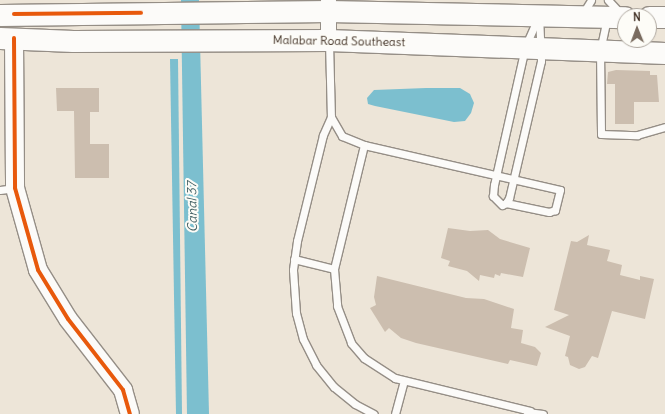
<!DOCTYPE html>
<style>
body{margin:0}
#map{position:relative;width:665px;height:414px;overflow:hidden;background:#ede5d8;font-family:Delius,sans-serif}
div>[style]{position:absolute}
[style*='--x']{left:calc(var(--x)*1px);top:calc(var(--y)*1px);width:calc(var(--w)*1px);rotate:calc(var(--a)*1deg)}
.water>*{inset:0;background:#7cbfcf}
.building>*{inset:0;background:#ccbeaf}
.roads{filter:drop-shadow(1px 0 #958e86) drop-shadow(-1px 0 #958e86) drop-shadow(0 1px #958e86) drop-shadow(0 -1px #958e86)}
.service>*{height:7px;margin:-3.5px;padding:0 3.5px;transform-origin:3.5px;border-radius:3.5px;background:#fcfbf9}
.minor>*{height:15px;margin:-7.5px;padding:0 7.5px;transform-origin:7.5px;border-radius:7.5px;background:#fcfbf9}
.tertiary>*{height:18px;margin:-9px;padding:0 9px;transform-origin:9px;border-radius:9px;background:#fcfbf9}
.secondary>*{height:21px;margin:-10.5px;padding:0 10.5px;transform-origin:10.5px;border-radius:10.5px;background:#fcfbf9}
.cycleway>*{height:4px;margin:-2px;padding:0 2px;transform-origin:2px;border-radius:2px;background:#e8590c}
span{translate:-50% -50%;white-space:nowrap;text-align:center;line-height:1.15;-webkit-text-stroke:4px #fdfcf7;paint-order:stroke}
.street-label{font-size:12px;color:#3b2a1e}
.water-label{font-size:13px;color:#425f63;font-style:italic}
.north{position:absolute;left:617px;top:8px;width:40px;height:40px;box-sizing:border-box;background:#fdfcf7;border:1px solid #afa8a0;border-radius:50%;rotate:359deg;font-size:11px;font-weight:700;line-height:16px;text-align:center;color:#3b2a1e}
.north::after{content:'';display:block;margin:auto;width:14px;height:18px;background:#796b5f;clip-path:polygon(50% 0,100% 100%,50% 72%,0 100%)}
</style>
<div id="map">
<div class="water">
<i style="clip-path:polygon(181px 0,199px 0,209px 414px,187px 414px)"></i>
<i style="clip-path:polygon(170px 59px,178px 59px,182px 414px,176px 414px)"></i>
<i style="clip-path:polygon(426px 88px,460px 88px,470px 94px,474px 103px,471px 113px,465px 121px,454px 122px,375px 106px,368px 104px,367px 98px,374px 90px)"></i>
</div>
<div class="building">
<i style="clip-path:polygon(616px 70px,650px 71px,650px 75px,657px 75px,659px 102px,634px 102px,634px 124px,615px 124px,615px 84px,607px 84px,608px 72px)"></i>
<i style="clip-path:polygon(56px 88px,99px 88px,99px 112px,90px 112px,90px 144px,109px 144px,109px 178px,75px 178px,74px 111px,57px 111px)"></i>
<i style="clip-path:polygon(448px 228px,470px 231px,488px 230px,500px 239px,530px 248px,523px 277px,501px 273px,500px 276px,495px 274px,494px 278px,480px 275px,479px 281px,467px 271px,448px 266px,450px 261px,441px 258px)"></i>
<i style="clip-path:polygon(589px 235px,587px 245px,610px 250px,607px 261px,622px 265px,620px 275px,640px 280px,640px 276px,654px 279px,645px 319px,612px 311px,598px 358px,592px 356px,585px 367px,579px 369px,570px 365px,568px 357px,565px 356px,570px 336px,545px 327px,569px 315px,554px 310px,571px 241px,577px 242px)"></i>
<i style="clip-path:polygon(377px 276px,466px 298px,484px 299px,514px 309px,511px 328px,523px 330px,521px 343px,535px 347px,541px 353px,537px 366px,510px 360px,508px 364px,416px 343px,401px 338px,389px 328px,385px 332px,370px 308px,376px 305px,374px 297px)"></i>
</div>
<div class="roads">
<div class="service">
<i style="--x:608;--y:0;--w:16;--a:47"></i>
<i style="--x:583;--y:13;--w:15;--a:-58"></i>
<i style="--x:539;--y:15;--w:46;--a:87.5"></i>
<i style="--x:541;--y:61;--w:141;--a:103.1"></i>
<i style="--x:509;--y:198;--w:6;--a:121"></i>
<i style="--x:506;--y:203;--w:4;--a:153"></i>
<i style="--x:502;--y:205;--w:13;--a:-135"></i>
<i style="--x:493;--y:196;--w:11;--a:-85"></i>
<i style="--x:494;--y:185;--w:141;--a:-77.3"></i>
<i style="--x:525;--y:47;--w:35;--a:-66"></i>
<i style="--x:607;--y:18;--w:33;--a:102"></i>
<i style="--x:600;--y:50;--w:84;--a:89.3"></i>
<i style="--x:601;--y:134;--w:36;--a:2"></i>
<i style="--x:637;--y:135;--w:29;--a:-16"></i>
<i style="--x:329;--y:42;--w:75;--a:88.5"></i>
<i style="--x:331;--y:117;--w:22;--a:60"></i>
<i style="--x:342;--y:136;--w:24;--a:22"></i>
<i style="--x:364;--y:145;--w:201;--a:12.9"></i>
<i style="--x:560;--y:190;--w:21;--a:104"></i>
<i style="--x:555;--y:210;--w:6;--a:162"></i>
<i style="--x:549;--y:212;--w:44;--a:-168.2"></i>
<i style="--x:331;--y:117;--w:20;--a:114"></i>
<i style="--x:323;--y:135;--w:109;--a:103.8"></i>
<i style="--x:297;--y:241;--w:29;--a:98"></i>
<i style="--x:293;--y:270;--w:43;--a:86"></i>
<i style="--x:296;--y:313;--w:27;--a:75"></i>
<i style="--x:303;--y:339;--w:29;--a:63"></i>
<i style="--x:316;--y:365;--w:28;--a:51"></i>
<i style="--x:334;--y:387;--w:27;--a:39"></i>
<i style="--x:355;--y:404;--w:21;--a:28"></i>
<i style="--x:364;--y:145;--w:128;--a:103.6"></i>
<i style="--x:334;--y:269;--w:37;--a:85"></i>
<i style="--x:337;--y:306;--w:40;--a:69"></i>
<i style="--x:351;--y:343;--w:20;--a:49"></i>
<i style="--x:364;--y:358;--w:37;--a:33"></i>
<i style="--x:395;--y:378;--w:139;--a:13.7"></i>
<i style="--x:0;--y:190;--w:15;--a:-8"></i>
<i style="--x:294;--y:259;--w:41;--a:14"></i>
<i style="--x:527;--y:412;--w:16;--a:7"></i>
<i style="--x:395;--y:414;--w:34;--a:-75"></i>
</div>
<div class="minor">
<i style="--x:328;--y:0;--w:40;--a:90"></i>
</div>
<div class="tertiary">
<i style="--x:14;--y:38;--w:150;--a:89.6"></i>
<i style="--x:15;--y:188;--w:85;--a:74.3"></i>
<i style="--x:38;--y:270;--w:57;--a:58.5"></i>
<i style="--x:68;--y:319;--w:90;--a:52.2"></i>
<i style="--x:123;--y:390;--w:25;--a:74"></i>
</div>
<div class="secondary">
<i style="--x:0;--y:15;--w:328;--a:-0.7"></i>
<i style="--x:328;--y:11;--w:297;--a:1.2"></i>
<i style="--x:649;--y:17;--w:16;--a:0"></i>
<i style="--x:0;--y:38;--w:73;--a:2.4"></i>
<i style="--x:73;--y:41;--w:255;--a:-0.2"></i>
<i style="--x:328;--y:40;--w:337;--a:2.2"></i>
</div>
</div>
<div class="cycleway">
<i style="--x:14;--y:14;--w:127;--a:-0.5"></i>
<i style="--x:14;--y:38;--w:150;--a:89.6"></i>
<i style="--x:15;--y:188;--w:85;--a:74.3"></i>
<i style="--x:38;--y:270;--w:57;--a:58.5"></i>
<i style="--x:68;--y:319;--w:90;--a:52.2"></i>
<i style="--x:123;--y:390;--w:25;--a:74"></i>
</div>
<div class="street-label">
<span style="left:339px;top:41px;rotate:1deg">Malabar Road Southeast</span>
</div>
<div class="water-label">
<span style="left:193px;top:207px;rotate:-91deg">Canal 37</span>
</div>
<div class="north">N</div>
</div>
